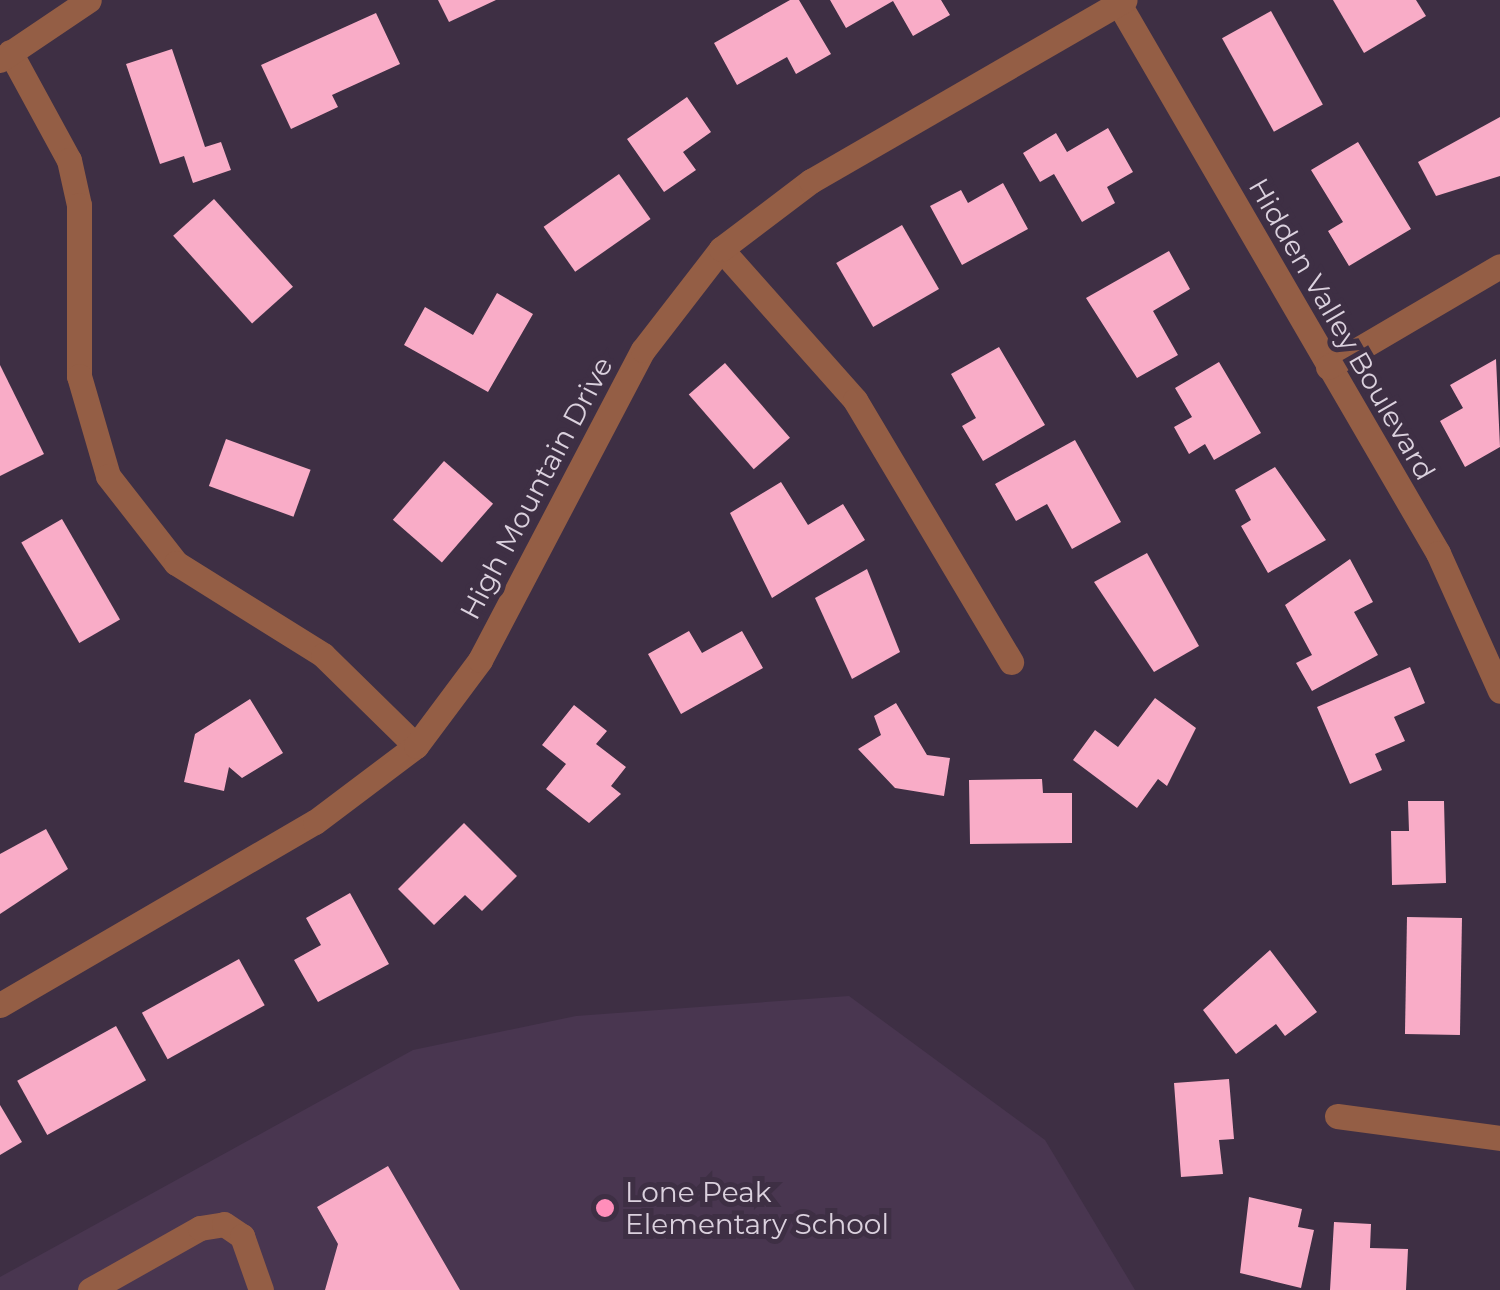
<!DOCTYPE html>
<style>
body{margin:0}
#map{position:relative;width:1500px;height:1290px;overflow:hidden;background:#3e2f44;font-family:Montserrat,sans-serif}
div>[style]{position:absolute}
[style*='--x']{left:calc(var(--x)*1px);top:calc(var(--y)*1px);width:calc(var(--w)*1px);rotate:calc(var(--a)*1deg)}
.built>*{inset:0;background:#493650}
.building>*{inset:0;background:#f9acc7;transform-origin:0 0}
.minor>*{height:25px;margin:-12.5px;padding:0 12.5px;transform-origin:12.5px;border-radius:12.5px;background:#945e45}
.dots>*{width:28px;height:28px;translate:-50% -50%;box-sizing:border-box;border:5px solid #3e2f44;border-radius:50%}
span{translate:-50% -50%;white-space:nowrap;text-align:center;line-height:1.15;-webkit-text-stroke:10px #3e2f44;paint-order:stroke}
.street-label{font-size:28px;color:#dbd1de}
.poi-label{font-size:28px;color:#dbd1de}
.left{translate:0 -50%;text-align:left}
</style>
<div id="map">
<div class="built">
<i style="clip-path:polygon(849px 996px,1045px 1140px,1135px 1290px,0 1290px,0 1277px,413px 1050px,576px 1016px)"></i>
</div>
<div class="building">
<i style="clip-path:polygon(438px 0,496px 0,449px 22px)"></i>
<i style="clip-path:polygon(790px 0,799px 0,831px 54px,796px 74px,787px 57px,737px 85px,714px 43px)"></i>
<i style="clip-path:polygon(830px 0,941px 0,950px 15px,913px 36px,893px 1px,846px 28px)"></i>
<i style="clip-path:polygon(1333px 0,1416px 0,1426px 16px,1364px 53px)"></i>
<i style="left:1271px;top:11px;width:107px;height:56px;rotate:61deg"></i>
<i style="clip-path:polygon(376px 13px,400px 64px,332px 95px,338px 107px,291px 129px,261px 65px)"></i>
<i style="clip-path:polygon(172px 49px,205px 147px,221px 142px,231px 170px,193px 183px,184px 156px,160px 164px,126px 64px)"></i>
<i style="clip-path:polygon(687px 97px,711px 132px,683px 152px,696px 170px,664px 192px,627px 139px)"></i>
<i style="clip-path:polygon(1500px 117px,1500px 176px,1436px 196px,1418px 162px)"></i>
<i style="clip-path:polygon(1108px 128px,1133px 172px,1107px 187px,1115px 203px,1082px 222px,1054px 174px,1040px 182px,1023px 153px,1056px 133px,1067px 152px)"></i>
<i style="clip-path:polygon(1358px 142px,1411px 229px,1349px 266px,1328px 231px,1343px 222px,1311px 170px)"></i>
<i style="left:619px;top:174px;width:55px;height:92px;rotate:55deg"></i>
<i style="clip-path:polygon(1003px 183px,1028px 229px,962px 265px,930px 206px,961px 190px,968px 203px)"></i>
<i style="left:214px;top:199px;width:118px;height:55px;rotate:48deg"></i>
<i style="left:902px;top:225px;width:74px;height:76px;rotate:60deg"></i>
<i style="clip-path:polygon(1169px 251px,1190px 289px,1153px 311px,1178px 355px,1137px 378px,1086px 298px)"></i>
<i style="clip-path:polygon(497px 293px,533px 314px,488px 392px,404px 345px,425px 307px,473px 335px)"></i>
<i style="clip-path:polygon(999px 347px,1045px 425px,983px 461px,962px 426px,976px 418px,951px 374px)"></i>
<i style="clip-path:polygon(1496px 359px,1500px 447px,1465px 467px,1440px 421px,1463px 408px,1450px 385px)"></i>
<i style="clip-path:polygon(1219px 362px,1261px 433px,1214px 460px,1205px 444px,1189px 454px,1174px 427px,1192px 417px,1175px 388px)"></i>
<i style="left:725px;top:363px;width:99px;height:48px;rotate:49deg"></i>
<i style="clip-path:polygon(0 365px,44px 454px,0 476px)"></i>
<i style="left:226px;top:439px;width:90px;height:50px;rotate:20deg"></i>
<i style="clip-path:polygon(1075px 440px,1121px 522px,1072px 549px,1047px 504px,1016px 521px,995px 484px)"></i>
<i style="left:444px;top:461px;width:65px;height:78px;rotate:41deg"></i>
<i style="clip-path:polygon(1275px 467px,1326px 540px,1268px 573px,1241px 526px,1251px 520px,1235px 490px)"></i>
<i style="clip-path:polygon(781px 482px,808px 525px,843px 504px,865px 540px,772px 598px,730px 513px)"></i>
<i style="left:62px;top:519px;width:116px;height:47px;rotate:60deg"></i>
<i style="clip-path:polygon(1147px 553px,1199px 646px,1154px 672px,1094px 582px)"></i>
<i style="clip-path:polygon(1350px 559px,1373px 602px,1354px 612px,1378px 655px,1312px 691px,1296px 663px,1312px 655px,1285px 605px)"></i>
<i style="clip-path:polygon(867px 569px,900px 652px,852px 679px,815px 598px)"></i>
<i style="clip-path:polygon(689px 631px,702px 653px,742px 631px,763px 668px,681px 714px,648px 654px)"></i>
<i style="clip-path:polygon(1410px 667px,1425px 703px,1394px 717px,1405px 741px,1375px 754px,1382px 770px,1350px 784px,1317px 707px)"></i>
<i style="clip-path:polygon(1155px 698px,1196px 728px,1167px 786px,1158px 779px,1137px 808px,1073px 760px,1095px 730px,1118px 747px)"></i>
<i style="clip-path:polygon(250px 699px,283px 753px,242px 778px,229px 767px,224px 791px,184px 782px,195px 734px)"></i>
<i style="clip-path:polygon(896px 703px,927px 755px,950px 758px,944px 796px,895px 788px,858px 749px,881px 735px,874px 716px)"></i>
<i style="clip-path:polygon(574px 705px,607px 731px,596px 744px,626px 767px,611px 786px,621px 794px,589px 823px,546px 789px,566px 764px,542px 745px)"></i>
<i style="clip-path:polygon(1042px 779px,1043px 793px,1072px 793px,1072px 843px,970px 844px,969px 780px)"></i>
<i style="clip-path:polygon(1408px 801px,1444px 801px,1446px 883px,1392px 885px,1391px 831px,1409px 831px)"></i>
<i style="clip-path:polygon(464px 823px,517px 876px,482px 911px,465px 895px,434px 925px,398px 889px)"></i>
<i style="clip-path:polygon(46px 829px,68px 869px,0 914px,0 854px)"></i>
<i style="clip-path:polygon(350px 893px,389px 964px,318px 1002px,294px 960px,321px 945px,306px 918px)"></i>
<i style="left:1407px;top:917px;width:55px;height:117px;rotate:1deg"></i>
<i style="clip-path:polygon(1270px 950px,1317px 1012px,1285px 1036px,1276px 1024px,1236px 1054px,1203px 1010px)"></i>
<i style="left:239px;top:959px;width:53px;height:111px;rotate:61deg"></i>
<i style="left:116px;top:1026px;width:62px;height:113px;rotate:61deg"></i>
<i style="clip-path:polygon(1229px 1079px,1234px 1139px,1219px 1140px,1223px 1174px,1181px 1177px,1174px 1083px)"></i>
<i style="clip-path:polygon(0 1105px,22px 1142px,0 1155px)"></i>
<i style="clip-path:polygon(388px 1166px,460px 1290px,325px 1290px,338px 1244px,317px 1207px)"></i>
<i style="clip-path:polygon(1249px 1197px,1302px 1209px,1298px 1227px,1314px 1230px,1301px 1288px,1240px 1273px)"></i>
<i style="clip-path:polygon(1334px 1222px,1371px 1224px,1370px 1248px,1408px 1249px,1406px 1290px,1330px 1290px)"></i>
</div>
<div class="minor">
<i style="--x:1119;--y:4;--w:635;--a:59.84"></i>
<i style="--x:1438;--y:553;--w:151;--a:65.8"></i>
<i style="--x:10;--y:52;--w:123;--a:61.4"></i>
<i style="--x:69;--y:160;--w:46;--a:77.5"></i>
<i style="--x:79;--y:205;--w:171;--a:90"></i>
<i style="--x:79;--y:376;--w:104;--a:73.8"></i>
<i style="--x:108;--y:476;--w:110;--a:52"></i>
<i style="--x:176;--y:563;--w:173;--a:32"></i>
<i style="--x:323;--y:655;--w:130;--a:44.4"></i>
<i style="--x:0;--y:60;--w:107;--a:-34"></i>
<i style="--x:721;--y:249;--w:202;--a:48.4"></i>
<i style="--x:855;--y:400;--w:305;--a:59.2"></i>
<i style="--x:1328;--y:367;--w:199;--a:-30.4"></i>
<i style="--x:0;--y:1005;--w:364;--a:-30.2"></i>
<i style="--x:315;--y:822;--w:126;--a:-37"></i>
<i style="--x:416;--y:746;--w:107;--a:-53.3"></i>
<i style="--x:480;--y:660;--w:350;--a:-62.3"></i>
<i style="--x:643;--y:350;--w:128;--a:-52.3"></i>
<i style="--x:721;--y:249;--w:113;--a:-37.1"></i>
<i style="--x:811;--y:181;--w:362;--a:-30"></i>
<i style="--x:1337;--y:1116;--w:164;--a:7.7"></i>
<i style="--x:90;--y:1290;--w:126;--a:-29.4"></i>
<i style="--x:200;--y:1228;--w:24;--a:-9"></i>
<i style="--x:224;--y:1224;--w:22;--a:34"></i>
<i style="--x:242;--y:1236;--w:57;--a:70.6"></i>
</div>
<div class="dots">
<i style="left:605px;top:1208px;background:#ff8eba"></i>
</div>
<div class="street-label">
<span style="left:1342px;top:329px;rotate:60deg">Hidden Valley Boulevard</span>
<span style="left:536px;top:488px;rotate:-62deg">High Mountain Drive</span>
</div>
<div class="poi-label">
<span class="left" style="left:625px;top:1208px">Lone Peak<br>Elementary School</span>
</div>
</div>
